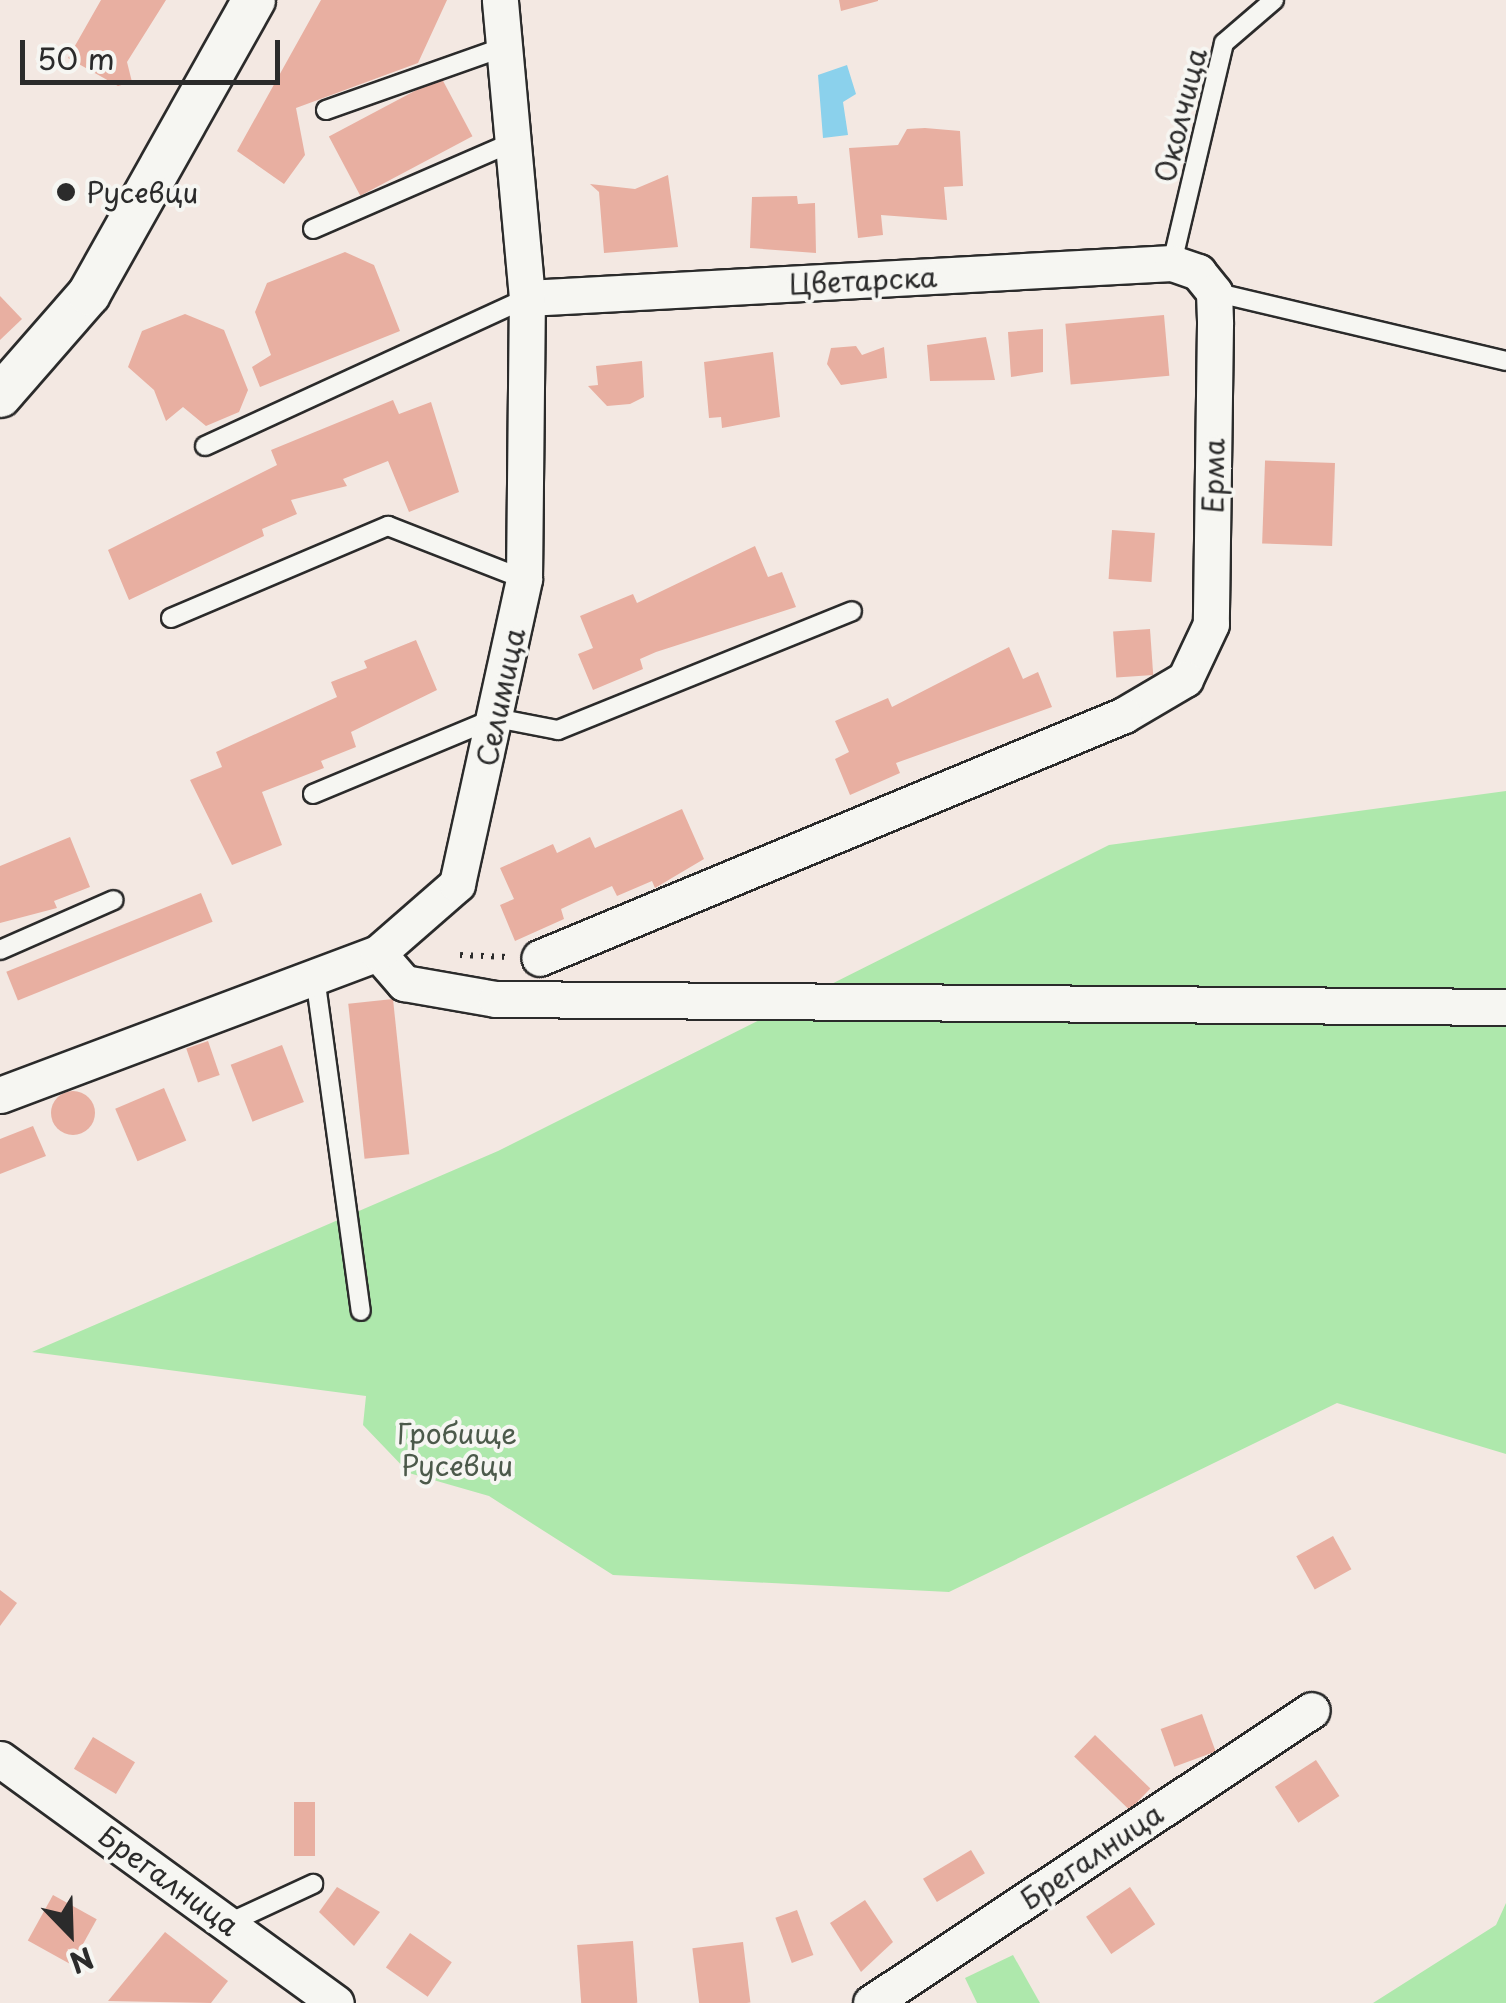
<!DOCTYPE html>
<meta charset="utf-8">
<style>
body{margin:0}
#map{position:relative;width:1506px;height:2003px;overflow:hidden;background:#f3e8e2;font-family:"Playpen Sans",sans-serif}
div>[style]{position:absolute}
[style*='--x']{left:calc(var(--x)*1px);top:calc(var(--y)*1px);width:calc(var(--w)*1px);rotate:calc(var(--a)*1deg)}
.green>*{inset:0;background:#aee8ac}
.water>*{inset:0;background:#8bd1ec}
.building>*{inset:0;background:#e8afa1;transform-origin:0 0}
.round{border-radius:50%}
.path>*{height:6px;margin-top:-3px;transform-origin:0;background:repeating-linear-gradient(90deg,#2b2b2b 0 2.5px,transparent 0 10.5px)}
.roads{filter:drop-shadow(2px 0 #2b2b2b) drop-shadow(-2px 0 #2b2b2b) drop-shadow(0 2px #2b2b2b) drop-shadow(0 -2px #2b2b2b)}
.service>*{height:18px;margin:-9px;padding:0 9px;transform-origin:9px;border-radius:9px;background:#f6f6f2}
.minor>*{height:35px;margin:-17.5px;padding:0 17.5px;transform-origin:17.5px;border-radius:17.5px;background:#f6f6f2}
.tertiary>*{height:42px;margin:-21px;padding:0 21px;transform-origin:21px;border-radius:21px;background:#f6f6f2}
.dots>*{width:28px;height:28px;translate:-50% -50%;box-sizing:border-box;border:5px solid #f6f6f2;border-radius:50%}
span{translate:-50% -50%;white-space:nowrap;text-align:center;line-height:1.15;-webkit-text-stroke:8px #f6f6f2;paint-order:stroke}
.street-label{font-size:28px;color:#2b2b2b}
.poi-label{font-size:28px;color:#2b2b2b}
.left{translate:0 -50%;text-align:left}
.park-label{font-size:28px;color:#4c5a4b}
.north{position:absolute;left:20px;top:1883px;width:100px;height:100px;-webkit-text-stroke:8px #f6f6f2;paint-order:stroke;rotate:157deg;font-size:28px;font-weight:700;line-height:40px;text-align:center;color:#2b2b2b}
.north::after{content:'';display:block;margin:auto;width:35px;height:45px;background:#2b2b2b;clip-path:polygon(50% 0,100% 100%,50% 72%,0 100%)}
.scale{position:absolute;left:20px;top:40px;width:260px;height:45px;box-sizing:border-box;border:5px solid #2b2b2b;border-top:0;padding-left:12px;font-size:30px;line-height:35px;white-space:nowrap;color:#2b2b2b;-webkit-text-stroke:8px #f6f6f2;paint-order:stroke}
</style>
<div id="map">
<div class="green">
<i style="clip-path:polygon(1506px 791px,1506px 1454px,1337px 1403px,949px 1592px,613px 1575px,489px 1496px,409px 1473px,363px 1425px,366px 1396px,32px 1352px,498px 1151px,1109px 845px)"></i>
<i style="clip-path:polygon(1506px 1903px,1506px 2003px,1373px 2003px,1496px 1925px)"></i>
<i style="clip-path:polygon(1013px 1955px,1040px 2003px,977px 2003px,965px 1978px)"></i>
</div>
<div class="water">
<i style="clip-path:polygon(847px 65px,856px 94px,843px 102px,848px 135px,823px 138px,818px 75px)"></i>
</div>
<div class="building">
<i style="clip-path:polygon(101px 0,166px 0,127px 62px,132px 82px,118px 86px,68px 58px)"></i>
<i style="clip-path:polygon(321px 0,447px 0,418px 63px,296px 108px,305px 155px,284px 184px,237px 151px)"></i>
<i style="clip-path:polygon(839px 0,878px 0,878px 1px,841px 11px)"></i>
<i style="left:441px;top:77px;width:67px;height:127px;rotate:62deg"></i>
<i style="clip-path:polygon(925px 128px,960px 131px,963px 186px,944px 187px,947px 220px,881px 215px,883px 235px,858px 238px,849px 148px,898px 145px,907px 129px)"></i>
<i style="clip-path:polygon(668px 175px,678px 247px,604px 253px,599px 192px,590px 184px,635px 189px)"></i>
<i style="clip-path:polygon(797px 196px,798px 204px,815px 203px,816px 253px,750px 248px,752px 197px)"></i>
<i style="clip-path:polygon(345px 252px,374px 265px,400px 331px,260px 387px,252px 367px,271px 355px,255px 312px,267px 283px)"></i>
<i style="clip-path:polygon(0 296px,22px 319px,0 340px)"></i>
<i style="clip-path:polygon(185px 314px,224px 330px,248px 390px,239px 412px,206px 426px,183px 407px,166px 421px,154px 390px,128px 367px,142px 331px)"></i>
<i style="left:1164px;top:315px;width:61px;height:99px;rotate:85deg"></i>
<i style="clip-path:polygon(1043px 329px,1043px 372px,1011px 377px,1008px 332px)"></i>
<i style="clip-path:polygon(986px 337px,995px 380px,930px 381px,927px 345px)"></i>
<i style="clip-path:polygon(856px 346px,862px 355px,884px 347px,887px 378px,841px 385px,827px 364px,831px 348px)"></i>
<i style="clip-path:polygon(773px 352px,780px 417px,722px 428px,721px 417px,709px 418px,704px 362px)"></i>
<i style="clip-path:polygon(642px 361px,644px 397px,630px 404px,607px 406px,588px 386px,598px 385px,596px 366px)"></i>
<i style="clip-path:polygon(393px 400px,399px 414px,431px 402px,459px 492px,409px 512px,388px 461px,343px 479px,347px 486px,291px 500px,297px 514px,262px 529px,264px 536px,129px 600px,108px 550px,277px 465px,271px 450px)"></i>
<i style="left:1335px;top:463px;width:83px;height:70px;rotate:92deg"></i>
<i style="left:1112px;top:530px;width:43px;height:49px;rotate:4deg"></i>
<i style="clip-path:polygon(755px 546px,768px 577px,782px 572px,796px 607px,656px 652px,640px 659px,643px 669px,593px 690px,578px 654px,593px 648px,580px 616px,633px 594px,637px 603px)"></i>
<i style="left:1150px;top:629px;width:46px;height:37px;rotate:86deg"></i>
<i style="clip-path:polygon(416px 640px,437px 690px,351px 732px,356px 747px,321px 761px,324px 768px,262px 792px,282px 845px,232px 865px,190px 780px,222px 767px,216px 752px,337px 697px,331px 682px,367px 668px,364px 661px)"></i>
<i style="clip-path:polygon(1009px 647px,1023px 679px,1038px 672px,1052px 707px,896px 763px,900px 773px,850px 795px,835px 759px,849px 752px,835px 721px,888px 698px,892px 707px)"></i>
<i style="clip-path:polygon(682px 809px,704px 859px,655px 888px,652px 881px,617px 896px,612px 886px,576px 902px,561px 909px,564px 919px,515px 941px,500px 905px,514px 899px,500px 868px,553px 844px,557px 853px,590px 837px,595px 848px)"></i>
<i style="clip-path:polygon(70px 837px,90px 887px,54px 901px,57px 908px,0 923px,0 866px)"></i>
<i style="left:201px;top:893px;width:31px;height:210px;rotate:68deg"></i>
<i style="left:393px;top:999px;width:156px;height:45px;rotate:84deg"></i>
<i style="left:208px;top:1041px;width:36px;height:23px;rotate:71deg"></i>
<i style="left:282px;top:1045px;width:61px;height:55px;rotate:69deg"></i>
<i style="left:164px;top:1088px;width:57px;height:53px;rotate:67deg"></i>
<i class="round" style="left:51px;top:1091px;width:44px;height:44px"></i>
<i style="clip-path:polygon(33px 1126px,46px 1156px,0 1174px,0 1139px)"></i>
<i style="left:1333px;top:1536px;width:38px;height:42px;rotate:61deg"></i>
<i style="clip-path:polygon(0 1590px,17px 1603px,0 1626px)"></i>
<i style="left:1202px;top:1714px;width:40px;height:44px;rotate:70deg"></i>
<i style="left:1095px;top:1735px;width:77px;height:30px;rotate:44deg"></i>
<i style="left:93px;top:1737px;width:49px;height:37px;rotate:31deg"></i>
<i style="left:1316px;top:1760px;width:43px;height:49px;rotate:57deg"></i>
<i style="left:315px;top:1802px;width:54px;height:21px;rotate:90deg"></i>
<i style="left:971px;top:1850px;width:27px;height:56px;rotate:59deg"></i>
<i style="clip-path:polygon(337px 1887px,380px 1912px,354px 1946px,319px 1912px)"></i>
<i style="left:1130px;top:1887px;width:45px;height:53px;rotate:56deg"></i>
<i style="left:53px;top:1895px;width:50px;height:52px;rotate:29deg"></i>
<i style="clip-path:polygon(865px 1900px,893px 1942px,861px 1972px,830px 1923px)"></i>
<i style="left:797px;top:1910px;width:48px;height:23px;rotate:70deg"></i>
<i style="clip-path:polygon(165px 1932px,228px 1981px,211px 2003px,108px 2001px)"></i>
<i style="left:410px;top:1933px;width:51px;height:42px;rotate:35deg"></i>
<i style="left:633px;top:1941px;width:62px;height:56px;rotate:86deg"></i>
<i style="left:743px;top:1942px;width:61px;height:51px;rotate:83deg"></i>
</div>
<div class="path">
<i style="--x:460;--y:955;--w:48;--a:2.4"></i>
</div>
<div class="roads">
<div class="service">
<i style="--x:326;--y:110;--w:192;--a:-19.5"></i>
<i style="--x:313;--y:229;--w:220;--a:-23.5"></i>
<i style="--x:1172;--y:263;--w:226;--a:-76.7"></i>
<i style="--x:1224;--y:43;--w:66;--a:-40.7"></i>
<i style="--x:1214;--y:292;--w:300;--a:13.3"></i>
<i style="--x:205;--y:446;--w:354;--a:-24.7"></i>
<i style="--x:171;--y:618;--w:236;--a:-23"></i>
<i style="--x:388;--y:526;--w:146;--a:21.3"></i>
<i style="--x:313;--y:794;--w:198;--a:-22.6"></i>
<i style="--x:496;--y:718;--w:63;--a:11"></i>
<i style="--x:558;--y:730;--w:317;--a:-22"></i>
<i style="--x:0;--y:950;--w:124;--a:-23.7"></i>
<i style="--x:315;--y:977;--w:337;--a:82.2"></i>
<i style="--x:229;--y:1923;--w:93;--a:-24.9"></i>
</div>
<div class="minor">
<i style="--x:527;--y:298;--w:646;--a:-3.11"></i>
<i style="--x:1172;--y:263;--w:28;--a:19"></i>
<i style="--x:1198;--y:272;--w:26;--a:51"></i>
<i style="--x:1214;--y:292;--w:32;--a:88"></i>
<i style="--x:1215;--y:324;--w:300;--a:90.8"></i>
<i style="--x:1211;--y:624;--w:61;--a:115.3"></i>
<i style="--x:1185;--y:679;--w:71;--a:149.5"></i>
<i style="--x:1124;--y:715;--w:633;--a:157.44"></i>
<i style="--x:378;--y:953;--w:40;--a:49"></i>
<i style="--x:404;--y:983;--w:93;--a:9.9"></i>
<i style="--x:496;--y:999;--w:1010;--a:0.45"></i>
<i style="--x:0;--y:1095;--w:404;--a:-20.6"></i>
<i style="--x:378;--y:953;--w:105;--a:-41.1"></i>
<i style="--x:457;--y:884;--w:312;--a:-77.6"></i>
<i style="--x:524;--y:579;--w:281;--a:-89.4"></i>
<i style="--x:527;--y:298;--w:299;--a:-95.2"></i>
<i style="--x:0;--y:1759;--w:415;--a:36"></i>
<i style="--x:871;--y:2003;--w:529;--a:-33.6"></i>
</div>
<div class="tertiary">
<i style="--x:0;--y:396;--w:135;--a:-48.9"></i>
<i style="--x:89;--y:294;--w:337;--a:-60.7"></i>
</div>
</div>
<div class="dots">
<i style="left:66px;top:192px;background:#2b2b2b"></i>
</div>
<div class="street-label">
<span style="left:1180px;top:115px;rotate:-76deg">Околчица</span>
<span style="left:863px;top:280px;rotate:-3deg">Цветарска</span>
<span style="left:1213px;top:476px;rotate:-89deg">Ерма</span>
<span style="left:500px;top:697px;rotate:-78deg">Селимица</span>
<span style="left:1091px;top:1856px;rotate:-34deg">Брегалница</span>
<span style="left:169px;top:1880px;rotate:36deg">Брегалница</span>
</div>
<div class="poi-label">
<span class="left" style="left:86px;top:192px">Русевци</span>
</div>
<div class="park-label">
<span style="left:457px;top:1449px">Гробище<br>Русевци</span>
</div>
<div class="north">N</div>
<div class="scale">50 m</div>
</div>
